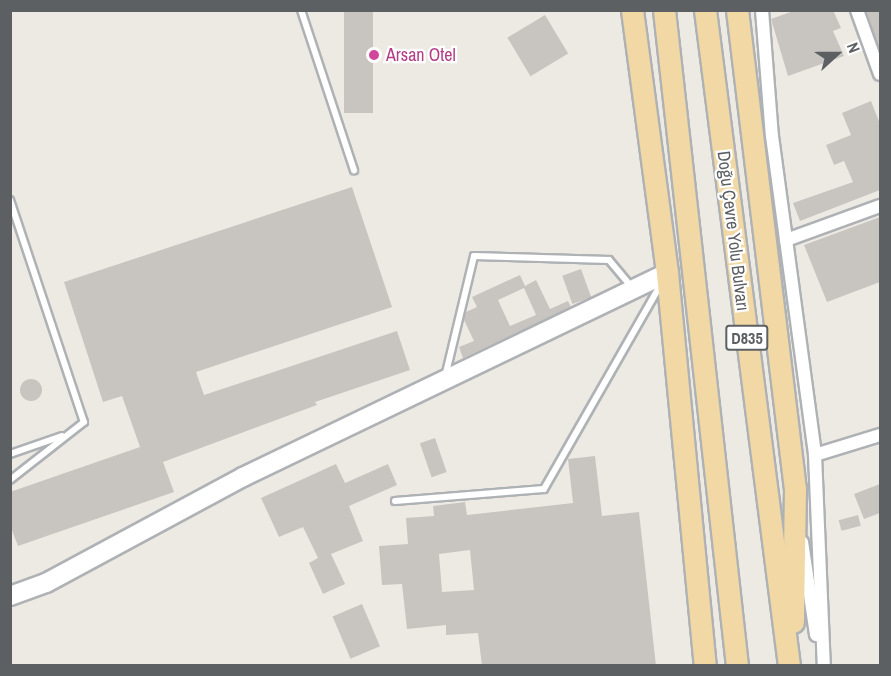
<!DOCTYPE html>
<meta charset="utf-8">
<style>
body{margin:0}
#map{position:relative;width:891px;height:676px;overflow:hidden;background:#edeae4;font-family:"Archivo Narrow",sans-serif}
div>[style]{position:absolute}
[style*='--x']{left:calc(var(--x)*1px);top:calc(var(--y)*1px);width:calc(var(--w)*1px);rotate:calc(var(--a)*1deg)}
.building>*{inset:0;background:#c8c5c1;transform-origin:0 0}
.round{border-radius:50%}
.roads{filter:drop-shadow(2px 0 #afb2b5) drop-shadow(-2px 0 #afb2b5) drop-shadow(0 2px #afb2b5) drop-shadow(0 -2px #afb2b5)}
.service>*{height:6px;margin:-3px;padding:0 3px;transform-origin:3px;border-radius:3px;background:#fff}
.minor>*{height:12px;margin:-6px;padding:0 6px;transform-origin:6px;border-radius:6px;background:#fff}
.secondary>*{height:18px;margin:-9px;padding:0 9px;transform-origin:9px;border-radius:9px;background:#fff}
.trunk>*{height:21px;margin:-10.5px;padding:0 10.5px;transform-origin:10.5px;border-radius:10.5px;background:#f2d8a4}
.dots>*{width:16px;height:16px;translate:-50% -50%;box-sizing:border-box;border:3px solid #fff;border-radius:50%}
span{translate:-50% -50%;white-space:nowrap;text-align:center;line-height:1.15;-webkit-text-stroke:4.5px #fff;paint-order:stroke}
.shield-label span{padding:2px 4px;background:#fff;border:2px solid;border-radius:4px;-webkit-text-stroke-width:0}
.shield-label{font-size:16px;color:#5c6063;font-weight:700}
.hotel-label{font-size:18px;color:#b23c85}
.left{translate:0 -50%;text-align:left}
.street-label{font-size:18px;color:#5c6063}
.frame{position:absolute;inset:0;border:12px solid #5c6063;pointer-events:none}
.north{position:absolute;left:807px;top:24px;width:60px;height:60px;-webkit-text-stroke:4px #fff;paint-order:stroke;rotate:69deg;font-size:16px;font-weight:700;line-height:24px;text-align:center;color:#5c6063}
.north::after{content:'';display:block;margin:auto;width:21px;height:27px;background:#5c6063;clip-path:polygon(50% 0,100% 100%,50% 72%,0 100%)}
</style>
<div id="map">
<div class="building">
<i style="left:344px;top:10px;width:29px;height:103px"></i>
<i style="clip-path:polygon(796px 10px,833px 10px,841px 28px,833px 31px,844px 56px,788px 76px,771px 19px)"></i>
<i style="clip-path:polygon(866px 10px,880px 10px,880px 51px)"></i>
<i style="left:545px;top:15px;width:45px;height:44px;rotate:59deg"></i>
<i style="clip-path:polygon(871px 101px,880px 124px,880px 190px,800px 221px,793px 203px,853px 182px,844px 161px,834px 165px,826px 145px,851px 135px,842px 113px)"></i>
<i style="clip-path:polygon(352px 187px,392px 307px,196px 372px,204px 395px,397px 331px,410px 370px,315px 402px,317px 405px,163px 462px,174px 492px,18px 546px,10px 525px,10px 492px,140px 447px,122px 396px,103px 402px,64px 282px)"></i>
<i style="clip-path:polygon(880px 217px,880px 282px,827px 302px,804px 245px)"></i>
<i style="left:581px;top:269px;width:30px;height:20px;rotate:70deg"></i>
<i style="clip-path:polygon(evenodd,520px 275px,525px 286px,536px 280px,550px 309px,568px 301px,571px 307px,463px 358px,459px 347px,474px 341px,464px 320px,466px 312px,477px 307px,472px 297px,520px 275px,524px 288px,536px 315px,510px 326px,498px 300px,524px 288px)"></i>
<i class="round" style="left:20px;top:379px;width:22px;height:22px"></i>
<i style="left:435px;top:438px;width:36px;height:16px;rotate:71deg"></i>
<i style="clip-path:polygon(evenodd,595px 456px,602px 516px,639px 512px,656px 666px,482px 666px,478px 633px,446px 635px,446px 625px,407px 629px,402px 584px,382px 585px,379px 546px,408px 544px,406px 518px,434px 516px,433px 506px,465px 502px,467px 515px,573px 503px,568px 459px,595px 456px,470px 550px,474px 590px,442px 592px,439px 554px,470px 550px)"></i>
<i style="clip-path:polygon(336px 464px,345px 483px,388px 464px,397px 485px,349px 506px,363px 541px,331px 554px,345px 584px,323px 594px,309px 563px,318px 558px,303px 527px,279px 537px,261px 498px)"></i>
<i style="clip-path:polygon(880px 484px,880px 513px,864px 519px,854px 494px)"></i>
<i style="left:858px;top:515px;width:11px;height:20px;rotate:75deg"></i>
<i style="left:362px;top:604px;width:46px;height:32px;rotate:67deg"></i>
</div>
<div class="roads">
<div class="service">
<i style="--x:301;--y:10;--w:169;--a:71.7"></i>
<i style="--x:10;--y:200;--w:234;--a:71.6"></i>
<i style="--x:84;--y:422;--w:94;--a:141.9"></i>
<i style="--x:445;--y:377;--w:124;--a:-76.5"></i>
<i style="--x:474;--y:256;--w:135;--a:1.7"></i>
<i style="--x:609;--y:260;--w:35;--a:50"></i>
<i style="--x:10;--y:454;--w:55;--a:-19.1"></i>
<i style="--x:395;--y:501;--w:149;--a:-4.6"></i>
<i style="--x:544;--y:489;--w:236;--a:-60.3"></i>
</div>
<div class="minor">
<i style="--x:762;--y:10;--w:126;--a:85.5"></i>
<i style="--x:772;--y:136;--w:322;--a:82.3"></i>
<i style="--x:815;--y:455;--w:211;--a:87.6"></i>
<i style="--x:857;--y:10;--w:68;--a:70.2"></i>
<i style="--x:786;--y:240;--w:100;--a:-19.9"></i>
<i style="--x:815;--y:455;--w:68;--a:-17.1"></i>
<i style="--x:802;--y:542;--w:94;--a:81.4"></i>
</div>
<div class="secondary">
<i style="--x:10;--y:596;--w:38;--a:-20"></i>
<i style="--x:46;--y:583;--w:224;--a:-28.3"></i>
<i style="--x:243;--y:477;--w:471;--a:-25.7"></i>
</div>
<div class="trunk">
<i style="--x:632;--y:10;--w:265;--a:82.4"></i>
<i style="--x:667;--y:273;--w:395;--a:84.5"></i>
<i style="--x:664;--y:10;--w:660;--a:83.65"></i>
<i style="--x:705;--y:10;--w:661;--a:82.7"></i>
<i style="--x:737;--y:10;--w:482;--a:83.1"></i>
<i style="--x:795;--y:489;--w:133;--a:90.9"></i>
</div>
</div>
<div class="dots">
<i style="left:374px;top:55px;background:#d1479c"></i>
</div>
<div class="shield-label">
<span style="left:747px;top:338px">D835</span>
</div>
<div class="hotel-label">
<span class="left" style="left:386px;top:55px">Arsan Otel</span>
</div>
<div class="street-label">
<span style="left:733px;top:231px;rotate:83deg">Doğu Çevre Yolu Bulvarı</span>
</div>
<div class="frame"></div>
<div class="north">N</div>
</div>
